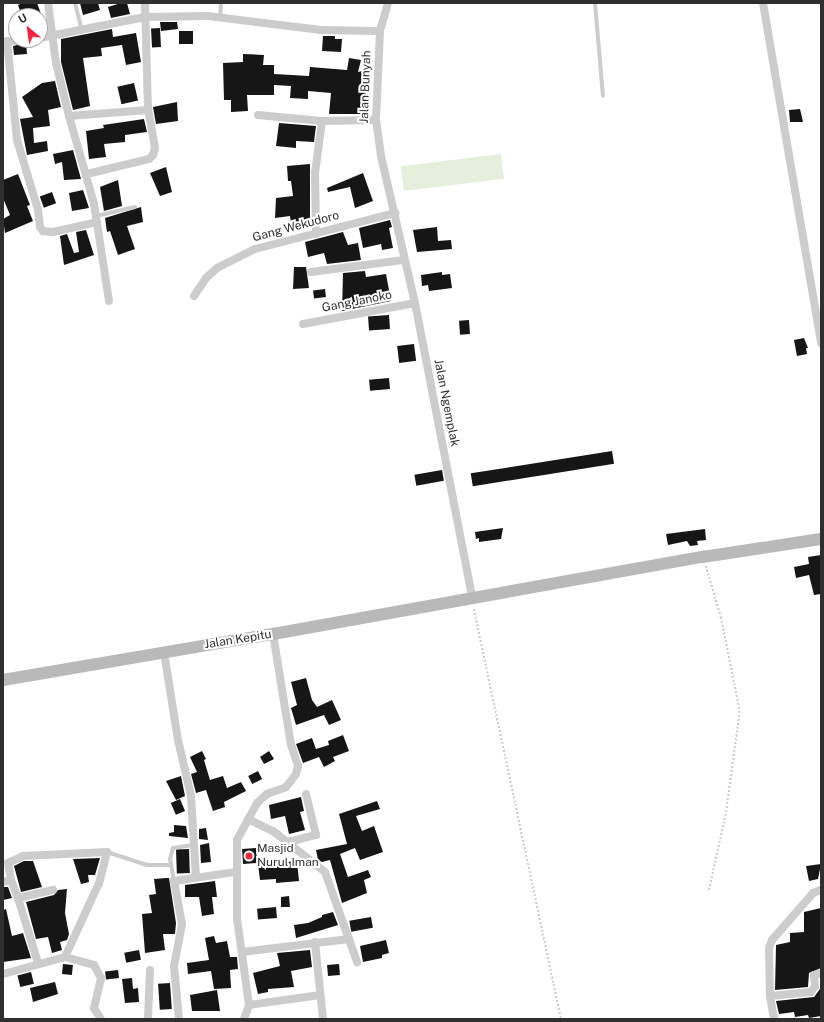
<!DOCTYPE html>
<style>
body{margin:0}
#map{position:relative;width:824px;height:1022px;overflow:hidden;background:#fff;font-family:"Public Sans",sans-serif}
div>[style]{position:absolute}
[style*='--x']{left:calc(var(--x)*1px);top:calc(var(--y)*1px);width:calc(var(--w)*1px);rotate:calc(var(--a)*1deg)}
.green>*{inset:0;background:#e6eedc;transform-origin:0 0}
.building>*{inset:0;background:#161616;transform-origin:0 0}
.path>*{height:1.5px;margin-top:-0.75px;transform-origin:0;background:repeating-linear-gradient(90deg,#ccc 0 2px,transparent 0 4px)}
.lane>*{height:4px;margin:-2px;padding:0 2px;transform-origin:2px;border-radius:2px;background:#ccc}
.street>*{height:8px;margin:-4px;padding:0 4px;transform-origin:4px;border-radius:4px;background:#ccc}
.secondary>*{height:12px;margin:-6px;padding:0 6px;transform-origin:6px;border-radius:6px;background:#b9b9b9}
.dots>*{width:11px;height:11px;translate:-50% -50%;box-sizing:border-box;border:2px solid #fff;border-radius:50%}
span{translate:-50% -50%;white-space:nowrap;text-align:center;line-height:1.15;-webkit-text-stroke:4px #fff;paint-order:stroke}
.street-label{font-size:12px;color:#2f2f2f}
.poi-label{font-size:12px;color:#2f2f2f}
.left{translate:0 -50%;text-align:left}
.frame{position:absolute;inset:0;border:4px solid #2f2f2f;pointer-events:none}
.north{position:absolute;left:8px;top:8px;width:40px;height:40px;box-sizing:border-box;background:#fff;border:1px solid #acacac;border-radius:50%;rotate:331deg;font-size:11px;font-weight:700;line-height:16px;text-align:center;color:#2f2f2f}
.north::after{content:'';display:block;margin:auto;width:14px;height:18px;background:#f3243e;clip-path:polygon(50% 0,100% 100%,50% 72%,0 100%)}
</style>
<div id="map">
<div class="green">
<i style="left:501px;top:154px;width:25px;height:101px;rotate:83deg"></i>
</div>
<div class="building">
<i style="clip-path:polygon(23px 3px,37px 3px,41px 14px,22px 16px,18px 5px)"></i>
<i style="clip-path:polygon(80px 3px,98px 3px,100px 10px,83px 15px)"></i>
<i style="clip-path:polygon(121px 3px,127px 3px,130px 14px,111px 18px,108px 7px)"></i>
<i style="clip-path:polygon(160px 22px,177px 22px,178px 29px,161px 31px)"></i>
<i style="left:160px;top:28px;width:19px;height:9px;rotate:87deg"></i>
<i style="clip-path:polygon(112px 29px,113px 37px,136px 33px,141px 62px,126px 65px,122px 45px,101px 48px,102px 56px,83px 58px,90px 106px,73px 110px,61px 62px,61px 39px)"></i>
<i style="left:179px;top:31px;width:14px;height:13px"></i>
<i style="clip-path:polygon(323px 36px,335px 36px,335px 39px,342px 39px,341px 52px,322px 51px)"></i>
<i style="clip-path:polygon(26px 43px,27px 54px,14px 55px,13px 46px)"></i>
<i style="clip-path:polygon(243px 54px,264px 55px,263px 65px,274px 65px,274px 74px,309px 76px,310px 67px,347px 70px,349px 58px,361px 60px,358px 72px,362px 71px,366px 88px,365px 114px,329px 114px,331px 93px,308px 91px,308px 99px,290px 98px,291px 86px,274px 85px,274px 95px,247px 95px,248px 111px,231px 112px,231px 100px,224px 100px,223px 63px,243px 62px)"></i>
<i style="clip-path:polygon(55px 81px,61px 107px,48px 110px,50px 126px,33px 128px,34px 143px,47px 141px,48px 151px,27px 155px,20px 119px,33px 117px,22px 97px,42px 83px)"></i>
<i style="left:134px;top:83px;width:18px;height:17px;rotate:77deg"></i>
<i style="clip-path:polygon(177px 102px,178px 121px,156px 124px,153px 107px)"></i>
<i style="clip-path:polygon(800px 109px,803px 122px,790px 122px,789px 110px)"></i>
<i style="clip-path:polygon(144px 119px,147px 132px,125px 135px,125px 142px,104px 144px,106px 157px,89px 159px,86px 131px,104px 128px,103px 125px)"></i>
<i style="clip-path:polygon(279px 123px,316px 126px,314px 142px,296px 141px,296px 148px,276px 146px)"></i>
<i style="clip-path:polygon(73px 150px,81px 179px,64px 180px,62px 162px,55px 164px,53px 154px)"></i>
<i style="clip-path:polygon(310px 164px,310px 223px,291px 224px,290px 216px,275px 218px,276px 198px,293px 196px,291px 181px,288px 181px,287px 166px)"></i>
<i style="clip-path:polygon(166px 167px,172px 192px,160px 196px,150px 173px)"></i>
<i style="clip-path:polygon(363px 173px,373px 201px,355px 208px,350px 187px,328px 192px,327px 188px)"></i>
<i style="clip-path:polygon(18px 174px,30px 205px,27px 206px,33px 221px,5px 233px,3px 219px,10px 215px,3px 198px,3px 180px)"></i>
<i style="clip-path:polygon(118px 180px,122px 206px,104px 211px,100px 187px)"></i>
<i style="clip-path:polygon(83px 190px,89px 208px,72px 211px,69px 193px)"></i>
<i style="left:52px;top:192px;width:12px;height:13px;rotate:70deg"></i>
<i style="clip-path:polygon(141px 207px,143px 222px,127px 226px,135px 249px,118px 255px,110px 231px,107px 232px,105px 218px)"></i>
<i style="clip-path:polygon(390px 220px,392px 227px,389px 228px,393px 248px,382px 250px,381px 244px,363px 248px,359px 228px)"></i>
<i style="clip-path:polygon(437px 227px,438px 241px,451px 240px,452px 249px,417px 252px,413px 230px)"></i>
<i style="clip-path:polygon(86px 230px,94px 255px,64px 265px,60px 236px,67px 234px,74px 253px,79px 252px,76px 232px)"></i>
<i style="clip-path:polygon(343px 232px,348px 245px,358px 243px,361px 260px,327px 264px,324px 253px,308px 257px,305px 242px)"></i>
<i style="clip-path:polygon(294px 267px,306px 267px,309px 288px,293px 289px)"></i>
<i style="clip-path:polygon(365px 271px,366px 277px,386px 274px,391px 301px,342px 311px,343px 273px)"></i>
<i style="clip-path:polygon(442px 272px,442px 275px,450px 274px,452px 288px,429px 291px,428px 285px,422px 286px,421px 275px)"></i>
<i style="left:325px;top:289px;width:8px;height:12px;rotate:83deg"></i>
<i style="left:389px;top:315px;width:14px;height:21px;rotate:86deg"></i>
<i style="left:469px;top:320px;width:14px;height:10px;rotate:86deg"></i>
<i style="clip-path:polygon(804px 338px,808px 348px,806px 348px,807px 354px,797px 356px,794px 340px)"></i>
<i style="left:414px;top:344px;width:17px;height:17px;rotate:83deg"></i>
<i style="left:389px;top:378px;width:11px;height:20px;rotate:85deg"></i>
<i style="left:612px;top:451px;width:13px;height:143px;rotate:81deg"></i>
<i style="left:442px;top:470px;width:11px;height:28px;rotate:80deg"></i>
<i style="clip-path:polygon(503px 528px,501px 539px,479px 542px,479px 538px,476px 539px,475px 532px)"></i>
<i style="clip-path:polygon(705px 529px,706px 540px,697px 541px,698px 545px,690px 546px,687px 541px,668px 545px,666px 534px)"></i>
<i style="clip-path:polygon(821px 555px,821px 594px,814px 595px,809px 575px,796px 578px,794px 567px,809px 564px,808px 557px)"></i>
<i style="clip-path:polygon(306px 678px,312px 700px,317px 707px,332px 700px,341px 720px,329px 725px,324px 715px,296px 725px,291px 708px,297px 705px,291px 682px)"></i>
<i style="clip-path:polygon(343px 735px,349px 751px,333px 757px,335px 761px,324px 767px,319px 757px,303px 763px,296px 744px,312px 738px,316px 749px,329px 745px,328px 741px)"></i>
<i style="clip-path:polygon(202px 751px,206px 759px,204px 760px,210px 780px,223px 776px,227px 788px,241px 782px,246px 791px,224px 802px,225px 807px,213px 811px,206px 790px,196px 793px,191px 774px,197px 772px,190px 757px)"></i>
<i style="clip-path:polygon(269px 751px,274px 759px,264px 764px,260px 757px)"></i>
<i style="left:258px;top:771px;width:9px;height:11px;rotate:63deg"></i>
<i style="clip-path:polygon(181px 776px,185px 796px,176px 800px,166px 781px)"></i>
<i style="clip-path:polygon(301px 797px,304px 811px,300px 812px,305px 830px,289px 834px,285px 816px,271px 819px,269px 805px)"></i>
<i style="left:180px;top:799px;width:13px;height:10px;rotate:67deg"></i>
<i style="clip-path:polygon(377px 801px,380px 809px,356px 816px,362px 831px,374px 826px,383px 852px,360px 860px,355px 848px,340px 854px,348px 877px,368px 870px,371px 877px,364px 880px,367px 893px,342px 903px,330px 860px,322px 862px,318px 860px,316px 850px,347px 844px,339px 814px)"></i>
<i style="clip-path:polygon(174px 825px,186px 826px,188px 838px,169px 836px,169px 833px,174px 832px)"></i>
<i style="clip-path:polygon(206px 828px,208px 840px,199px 839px,199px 829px)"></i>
<i style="clip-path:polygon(209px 843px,211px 862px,201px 863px,200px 845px)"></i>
<i style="left:256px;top:848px;width:15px;height:14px;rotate:86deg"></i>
<i style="left:189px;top:849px;width:24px;height:13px;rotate:88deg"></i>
<i style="clip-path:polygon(100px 858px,95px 875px,88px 875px,89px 882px,81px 884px,73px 859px)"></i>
<i style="clip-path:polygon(24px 861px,33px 861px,42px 887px,21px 892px,14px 866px)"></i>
<i style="clip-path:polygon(297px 861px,299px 881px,276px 883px,276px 879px,260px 880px,258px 864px)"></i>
<i style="clip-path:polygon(821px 864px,818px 879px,809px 881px,806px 866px)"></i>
<i style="clip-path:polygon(166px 878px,169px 878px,176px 923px,175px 934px,163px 934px,165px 950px,145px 953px,142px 914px,152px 913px,149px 895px,156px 894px,154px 879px)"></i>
<i style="clip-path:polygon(215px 881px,217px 897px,212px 897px,214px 914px,202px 916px,199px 897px,185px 897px,185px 885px)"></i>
<i style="clip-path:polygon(3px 887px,8px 887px,12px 898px,3px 900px)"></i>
<i style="clip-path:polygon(67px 889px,65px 913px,69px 934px,67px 940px,60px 942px,62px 950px,52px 953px,48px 937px,36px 939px,26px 902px,54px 895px,58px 890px)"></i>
<i style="clip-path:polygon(289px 896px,290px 907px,281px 907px,281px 897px)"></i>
<i style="left:276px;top:907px;width:11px;height:19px;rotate:85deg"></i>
<i style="clip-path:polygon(821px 908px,821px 968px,809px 973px,808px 987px,775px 990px,776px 945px,790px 942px,790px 933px,804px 932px,804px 912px)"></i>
<i style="clip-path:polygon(6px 909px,12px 936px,23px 933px,31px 958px,3px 962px,3px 910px)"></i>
<i style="clip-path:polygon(333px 912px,338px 925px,296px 938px,294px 925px,308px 923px,322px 917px,322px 915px)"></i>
<i style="left:371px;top:917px;width:11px;height:22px;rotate:80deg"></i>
<i style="clip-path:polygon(214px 936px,216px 943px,227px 941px,230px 957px,237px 957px,238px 969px,230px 970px,231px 988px,214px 989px,211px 971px,188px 974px,187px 963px,209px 960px,205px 938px)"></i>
<i style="clip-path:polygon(386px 940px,389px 953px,382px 955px,382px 958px,363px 962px,360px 946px)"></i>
<i style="left:139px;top:950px;width:10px;height:15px;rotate:79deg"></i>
<i style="clip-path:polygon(310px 950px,312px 967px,291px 971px,294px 987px,268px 989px,268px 992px,258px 994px,253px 973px,280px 966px,277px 953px)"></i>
<i style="left:63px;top:964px;width:10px;height:10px;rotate:6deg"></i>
<i style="left:339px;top:964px;width:11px;height:12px;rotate:85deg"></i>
<i style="left:118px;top:970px;width:8px;height:13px;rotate:83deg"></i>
<i style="left:31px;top:972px;width:12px;height:14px;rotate:76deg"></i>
<i style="clip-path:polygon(132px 978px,133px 989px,138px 988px,139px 1002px,125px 1003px,122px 979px)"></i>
<i style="clip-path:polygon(820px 979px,821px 979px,821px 1016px,809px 1018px,808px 1015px,795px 1017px,794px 1012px,779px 1014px,776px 1001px,814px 997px,820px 989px)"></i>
<i style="clip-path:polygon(55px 982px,58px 994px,33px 1002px,30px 988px)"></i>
<i style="left:170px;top:983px;width:26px;height:12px;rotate:86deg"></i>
<i style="clip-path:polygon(217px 990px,220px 1011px,192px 1011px,190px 995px)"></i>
</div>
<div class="path">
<i style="--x:706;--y:566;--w:53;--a:73.6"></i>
<i style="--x:721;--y:617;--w:96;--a:78.6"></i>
<i style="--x:740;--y:711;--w:104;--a:97.7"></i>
<i style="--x:726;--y:814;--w:79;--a:102.4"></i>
<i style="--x:474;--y:609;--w:419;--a:78"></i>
</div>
<div class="lane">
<i style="--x:75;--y:3;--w:29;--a:76"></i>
<i style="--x:595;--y:3;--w:93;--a:85.1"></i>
<i style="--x:220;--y:18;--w:15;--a:-86"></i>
<i style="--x:96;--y:216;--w:40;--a:-13"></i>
<i style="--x:107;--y:852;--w:42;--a:18"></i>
<i style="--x:147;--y:865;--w:24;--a:0"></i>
<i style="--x:174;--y:881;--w:22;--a:-100"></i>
<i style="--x:170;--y:859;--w:11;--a:-75"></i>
<i style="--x:173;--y:848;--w:21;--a:-8"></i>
</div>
<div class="street">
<i style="--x:48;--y:3;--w:61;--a:82.4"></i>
<i style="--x:56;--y:63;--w:55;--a:76.2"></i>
<i style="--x:69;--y:116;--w:79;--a:-4.3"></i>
<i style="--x:148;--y:110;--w:107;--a:-91.6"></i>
<i style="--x:388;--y:3;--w:29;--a:106"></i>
<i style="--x:380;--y:31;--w:89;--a:92.6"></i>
<i style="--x:376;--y:120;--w:36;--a:82"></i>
<i style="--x:381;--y:156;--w:151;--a:77"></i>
<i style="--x:415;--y:303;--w:299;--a:79"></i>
<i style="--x:763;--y:3;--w:345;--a:80.3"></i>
<i style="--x:40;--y:38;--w:107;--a:-11.3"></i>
<i style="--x:145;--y:17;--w:63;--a:-0.9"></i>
<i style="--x:208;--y:16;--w:114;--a:7.1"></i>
<i style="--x:321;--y:30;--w:59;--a:1"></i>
<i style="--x:7;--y:41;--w:100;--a:84.2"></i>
<i style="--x:17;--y:140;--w:73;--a:73.3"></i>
<i style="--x:38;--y:210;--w:17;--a:83"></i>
<i style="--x:40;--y:227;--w:5;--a:53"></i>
<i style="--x:43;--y:231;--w:10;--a:6"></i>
<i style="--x:53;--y:232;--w:45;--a:-12.8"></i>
<i style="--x:3;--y:42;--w:18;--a:-6"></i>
<i style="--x:258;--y:115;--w:64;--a:5.4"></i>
<i style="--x:322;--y:121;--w:54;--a:-1.1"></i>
<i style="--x:69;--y:116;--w:91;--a:74.1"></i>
<i style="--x:94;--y:204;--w:98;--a:81.2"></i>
<i style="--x:87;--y:174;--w:64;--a:-13.6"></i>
<i style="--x:149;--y:159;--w:6;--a:-45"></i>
<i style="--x:153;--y:155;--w:7;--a:-74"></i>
<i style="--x:155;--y:148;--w:39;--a:-100"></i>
<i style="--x:316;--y:234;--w:61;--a:-90.9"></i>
<i style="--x:315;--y:173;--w:52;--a:-82.3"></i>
<i style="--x:311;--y:272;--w:94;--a:-7.4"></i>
<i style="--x:194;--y:296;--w:22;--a:-56"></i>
<i style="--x:206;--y:278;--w:15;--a:-42"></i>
<i style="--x:217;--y:268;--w:42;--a:-26.6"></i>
<i style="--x:255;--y:249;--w:145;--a:-14.4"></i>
<i style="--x:303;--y:324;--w:114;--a:-10.6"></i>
<i style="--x:164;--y:652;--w:89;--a:81"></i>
<i style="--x:178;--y:740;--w:57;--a:76.9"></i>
<i style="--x:191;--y:796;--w:81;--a:86.5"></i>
<i style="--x:248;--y:819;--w:28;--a:26"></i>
<i style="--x:273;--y:831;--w:66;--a:38.3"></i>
<i style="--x:325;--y:872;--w:96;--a:70.4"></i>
<i style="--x:288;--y:842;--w:29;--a:-14"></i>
<i style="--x:316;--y:835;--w:42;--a:-103.7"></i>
<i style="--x:11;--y:880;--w:17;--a:-100"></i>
<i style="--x:8;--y:863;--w:17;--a:-25"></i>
<i style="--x:23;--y:856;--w:84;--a:-2.7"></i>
<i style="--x:107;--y:852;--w:32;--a:104"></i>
<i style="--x:99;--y:883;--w:81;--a:114.7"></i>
<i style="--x:3;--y:882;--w:8;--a:-14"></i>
<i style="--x:11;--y:880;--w:19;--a:69"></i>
<i style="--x:315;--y:942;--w:77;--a:84.1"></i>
<i style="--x:242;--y:952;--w:108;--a:-6.9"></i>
<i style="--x:38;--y:963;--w:68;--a:-107.1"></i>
<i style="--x:18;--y:898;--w:36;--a:-13"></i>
<i style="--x:3;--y:974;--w:64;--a:-15.3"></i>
<i style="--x:65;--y:957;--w:30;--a:15"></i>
<i style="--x:94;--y:965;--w:15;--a:62"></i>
<i style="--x:101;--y:978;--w:31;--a:103"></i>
<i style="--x:94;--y:1008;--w:13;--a:58"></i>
<i style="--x:770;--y:996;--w:48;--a:-91.2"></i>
<i style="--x:769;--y:948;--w:9;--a:-69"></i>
<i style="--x:772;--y:940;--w:62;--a:-48.9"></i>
<i style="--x:813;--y:893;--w:9;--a:-21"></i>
<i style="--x:249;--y:1005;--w:72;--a:-8"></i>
<i style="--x:148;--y:1019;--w:49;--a:-87.7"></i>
<i style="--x:179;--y:1019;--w:53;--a:-95.4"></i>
<i style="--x:174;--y:966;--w:43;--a:-79.2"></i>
<i style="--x:182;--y:924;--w:44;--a:-100.5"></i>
<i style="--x:174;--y:881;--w:63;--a:-8.3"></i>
<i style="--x:244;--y:1019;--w:15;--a:-70"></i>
<i style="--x:249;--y:1005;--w:87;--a:-97.9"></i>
<i style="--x:237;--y:919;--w:79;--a:-90"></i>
<i style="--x:237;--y:840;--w:42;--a:-61.6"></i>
<i style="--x:257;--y:803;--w:13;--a:-42"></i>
<i style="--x:267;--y:794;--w:20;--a:-20"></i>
<i style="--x:286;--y:787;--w:16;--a:-52"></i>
<i style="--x:296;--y:774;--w:8;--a:-76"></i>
<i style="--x:298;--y:766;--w:22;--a:-108"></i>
<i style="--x:291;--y:745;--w:112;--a:-99.2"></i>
<i style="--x:774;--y:1019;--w:23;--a:-100"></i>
<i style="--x:770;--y:996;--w:41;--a:-5.6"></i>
<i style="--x:811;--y:992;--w:7;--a:-56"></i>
<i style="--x:815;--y:986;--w:11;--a:-95"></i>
<i style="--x:814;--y:975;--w:7;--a:-16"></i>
</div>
<div class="secondary">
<i style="--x:3;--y:680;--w:274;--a:-9.7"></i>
<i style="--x:273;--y:634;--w:437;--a:-10.2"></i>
<i style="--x:703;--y:557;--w:119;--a:-8.7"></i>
</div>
<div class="dots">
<i style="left:249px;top:856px;background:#f3243e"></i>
</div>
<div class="street-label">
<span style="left:366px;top:87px;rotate:-88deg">Jalan Bunyah</span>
<span style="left:296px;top:227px;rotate:-15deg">Gang Wekudoro</span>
<span style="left:357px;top:302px;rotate:-11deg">Gang Janoko</span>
<span style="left:446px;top:403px;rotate:79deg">Jalan Ngemplak</span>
<span style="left:238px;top:640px;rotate:-9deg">Jalan Kepitu</span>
</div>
<div class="poi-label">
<span class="left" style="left:257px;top:856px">Masjid<br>Nurul Iman</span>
</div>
<div class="frame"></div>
<div class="north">U</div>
</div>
